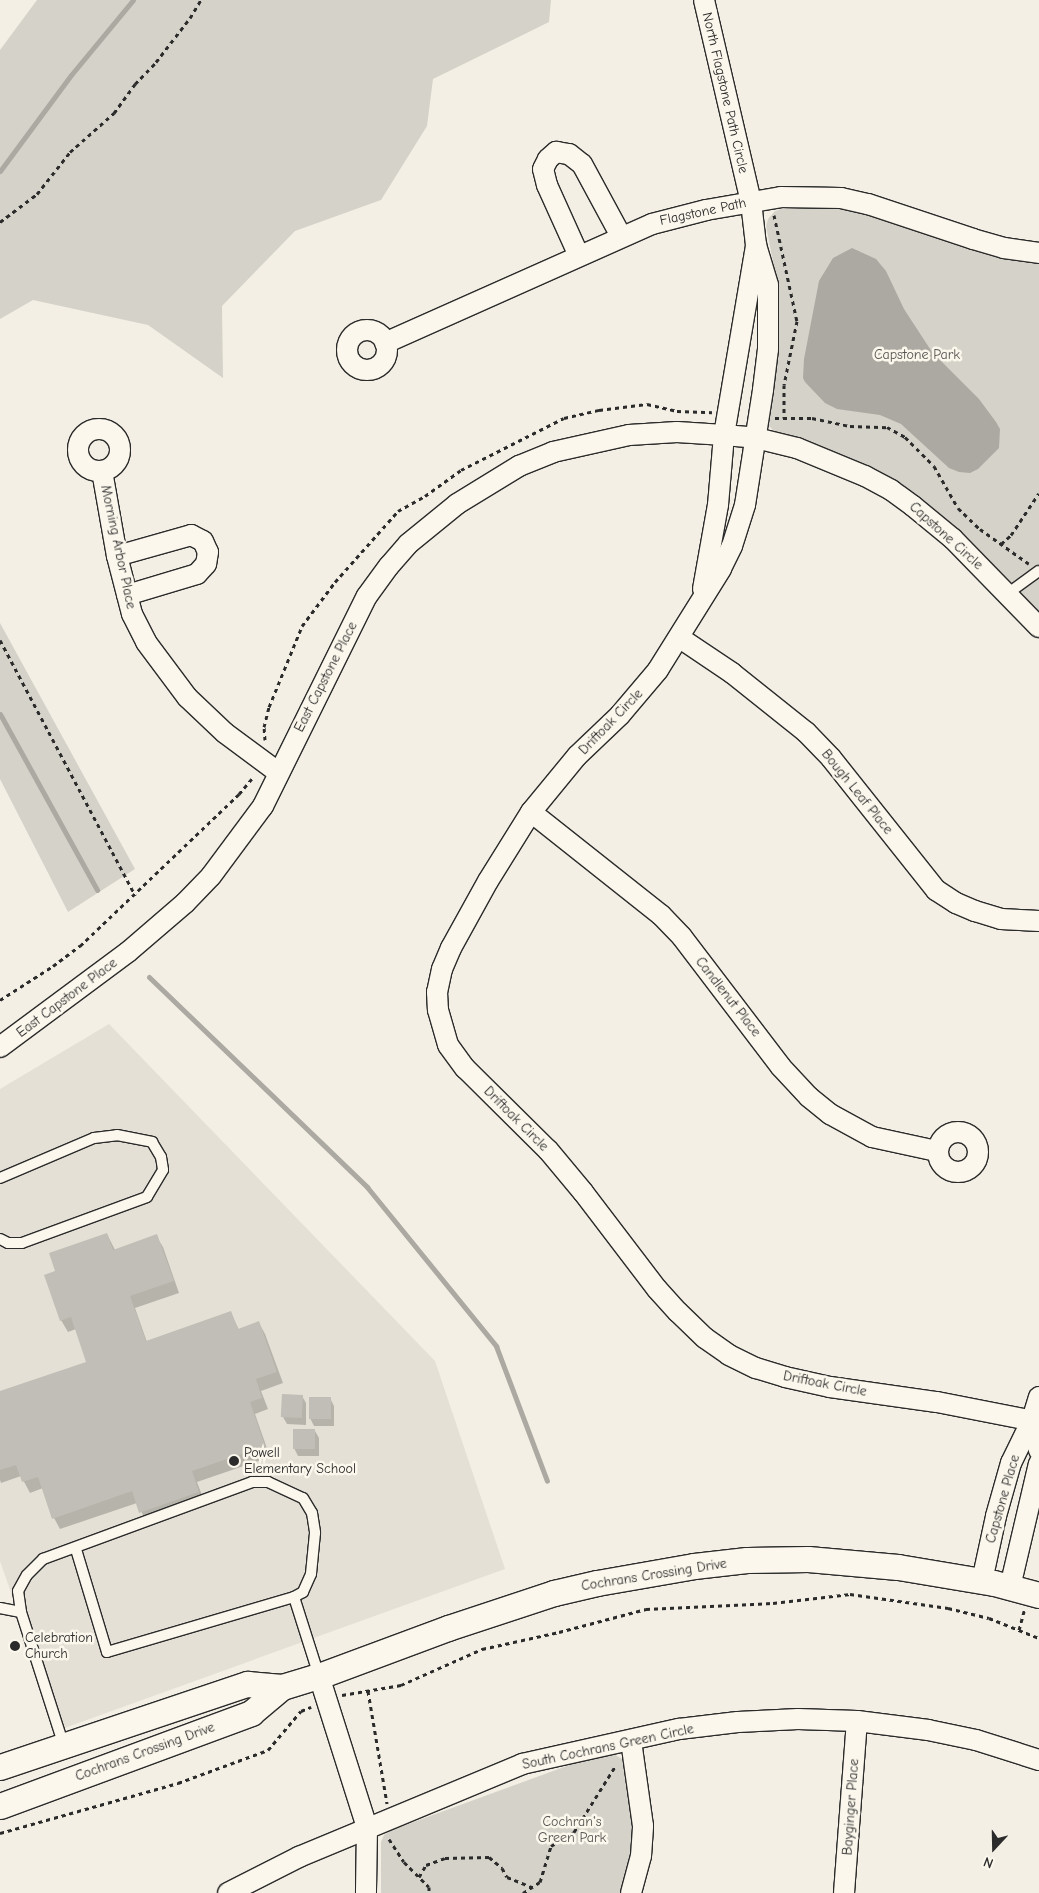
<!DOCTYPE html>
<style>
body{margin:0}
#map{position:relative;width:1039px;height:1893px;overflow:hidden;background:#f3efe4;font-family:"Comic Neue",sans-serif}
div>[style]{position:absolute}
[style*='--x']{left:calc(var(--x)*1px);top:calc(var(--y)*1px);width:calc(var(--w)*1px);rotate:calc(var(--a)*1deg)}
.built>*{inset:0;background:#e4e0d6}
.green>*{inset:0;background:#d5d2c9}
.water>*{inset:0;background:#aca9a2}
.shadow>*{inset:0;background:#0003}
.stream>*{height:5px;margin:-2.5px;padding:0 2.5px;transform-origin:2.5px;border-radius:2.5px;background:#aca9a2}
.building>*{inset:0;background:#c0beb6;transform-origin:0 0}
.path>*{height:3px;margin-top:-1.5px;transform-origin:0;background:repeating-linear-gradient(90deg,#2b2b2b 0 4px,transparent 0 8px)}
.roads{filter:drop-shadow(1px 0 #2b2b2b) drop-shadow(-1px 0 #2b2b2b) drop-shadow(0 1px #2b2b2b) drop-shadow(0 -1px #2b2b2b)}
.service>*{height:10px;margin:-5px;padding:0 5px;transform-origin:5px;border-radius:5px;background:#fbf7ec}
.minor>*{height:20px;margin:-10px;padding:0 10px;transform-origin:10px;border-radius:10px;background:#fbf7ec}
.minor>.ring{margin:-10px;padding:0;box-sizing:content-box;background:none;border:20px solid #fbf7ec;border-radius:50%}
.tertiary>*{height:25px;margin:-12.5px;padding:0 12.5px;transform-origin:12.5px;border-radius:12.5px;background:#fbf7ec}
.dots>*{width:14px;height:14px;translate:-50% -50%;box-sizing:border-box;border:2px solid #fbf7ec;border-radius:50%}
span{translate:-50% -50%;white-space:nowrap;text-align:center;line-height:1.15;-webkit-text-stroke:5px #fbf7ec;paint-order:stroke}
.street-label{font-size:14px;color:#2b2b2b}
.park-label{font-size:14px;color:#565552}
.poi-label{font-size:14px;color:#2b2b2b}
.left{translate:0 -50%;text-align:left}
.north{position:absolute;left:969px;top:1823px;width:50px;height:50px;-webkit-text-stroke:4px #fbf7ec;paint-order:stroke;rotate:201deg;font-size:14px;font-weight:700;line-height:20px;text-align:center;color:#2b2b2b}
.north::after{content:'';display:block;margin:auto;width:18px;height:22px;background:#2b2b2b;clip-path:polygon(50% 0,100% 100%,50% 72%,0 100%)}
</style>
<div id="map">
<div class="built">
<i style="clip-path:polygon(109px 1024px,435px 1361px,505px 1569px,59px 1730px,0 1561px,0 1089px)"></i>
</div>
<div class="green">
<i style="clip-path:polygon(37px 0,551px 0,549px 22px,433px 79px,427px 126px,381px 200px,295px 231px,222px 306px,223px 378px,148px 325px,33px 300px,0 319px,0 50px)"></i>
<i style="clip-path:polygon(794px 205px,831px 206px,859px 210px,1039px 262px,1039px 613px,974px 547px,925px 503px,858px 463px,775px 432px,769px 426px,767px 422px,775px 272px,766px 226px,768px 219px,775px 211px)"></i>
<i style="clip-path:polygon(0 623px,135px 869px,68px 912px,0 779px)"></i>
<i style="clip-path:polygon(615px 1755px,624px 1760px,630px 1778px,635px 1844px,626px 1884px,621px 1893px,381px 1893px,381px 1842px,384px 1835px,392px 1830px,594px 1756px)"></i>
</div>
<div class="water">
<i style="clip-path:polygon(852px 248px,876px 259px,886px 271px,904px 309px,932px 352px,979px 399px,996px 422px,1000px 429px,999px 448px,978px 469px,970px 473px,959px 472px,949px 468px,901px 424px,880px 415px,837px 409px,825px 403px,805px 382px,803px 378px,804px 359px,819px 281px,833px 258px)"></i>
</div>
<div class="shadow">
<i style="clip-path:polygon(107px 1234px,115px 1250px,156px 1236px,163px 1247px,179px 1293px,135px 1308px,147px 1342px,231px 1313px,239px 1330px,259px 1323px,265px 1334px,283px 1383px,261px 1391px,268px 1409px,255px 1414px,270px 1457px,197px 1482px,205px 1503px,147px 1523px,137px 1503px,60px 1529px,54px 1518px,43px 1488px,30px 1493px,21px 1476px,1px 1483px,0 1480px,0 1393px,88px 1362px,76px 1329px,68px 1332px,61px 1320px,57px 1272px)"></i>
<i style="clip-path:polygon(302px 1396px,306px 1403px,306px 1425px,287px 1424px,283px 1417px)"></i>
<i style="clip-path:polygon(330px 1398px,334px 1406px,334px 1426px,314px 1426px,310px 1418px)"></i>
<i style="clip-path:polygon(315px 1431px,319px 1438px,319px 1456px,298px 1456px,294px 1448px)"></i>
</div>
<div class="stream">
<i style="--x:0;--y:171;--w:119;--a:-53.5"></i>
<i style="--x:71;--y:75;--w:97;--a:-50.4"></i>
<i style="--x:0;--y:714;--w:201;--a:61.1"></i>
<i style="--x:149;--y:977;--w:303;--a:43.9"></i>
<i style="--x:367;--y:1187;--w:205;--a:50.9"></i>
<i style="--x:496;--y:1346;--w:144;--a:69.3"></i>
</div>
<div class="building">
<i style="clip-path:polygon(107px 1233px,113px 1250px,157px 1234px,174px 1281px,130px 1296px,146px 1341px,231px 1311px,238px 1329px,259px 1321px,277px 1372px,256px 1379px,262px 1398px,250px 1402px,265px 1446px,192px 1471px,199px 1492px,139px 1513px,132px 1491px,52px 1519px,38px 1477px,22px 1482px,16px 1465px,0 1470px,0 1391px,86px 1362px,71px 1317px,60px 1321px,44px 1275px,55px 1271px,49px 1253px)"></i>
<i style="left:282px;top:1394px;width:21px;height:23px;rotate:3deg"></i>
<i style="left:309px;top:1397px;width:22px;height:22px"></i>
<i style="left:293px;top:1429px;width:22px;height:20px"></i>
</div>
<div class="path">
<i style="--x:774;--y:215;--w:108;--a:77.8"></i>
<i style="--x:797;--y:321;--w:65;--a:101.5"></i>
<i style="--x:784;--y:385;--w:33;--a:90"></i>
<i style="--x:0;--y:222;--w:46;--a:-37.1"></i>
<i style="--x:37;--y:194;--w:53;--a:-51.8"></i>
<i style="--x:70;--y:152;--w:59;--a:-41.6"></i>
<i style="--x:114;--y:113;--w:36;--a:-54"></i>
<i style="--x:135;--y:84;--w:30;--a:-46"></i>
<i style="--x:156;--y:62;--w:56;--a:-52.3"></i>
<i style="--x:190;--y:18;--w:21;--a:-59"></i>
<i style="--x:775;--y:418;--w:37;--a:0"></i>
<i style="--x:812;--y:418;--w:39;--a:12"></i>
<i style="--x:850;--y:426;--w:37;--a:2"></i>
<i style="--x:887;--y:427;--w:21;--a:29"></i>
<i style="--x:905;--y:437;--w:41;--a:45"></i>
<i style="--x:934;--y:466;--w:48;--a:60.3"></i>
<i style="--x:958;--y:508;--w:30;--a:44"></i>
<i style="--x:980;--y:529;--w:60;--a:35.5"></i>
<i style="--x:1001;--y:544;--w:13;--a:-42"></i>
<i style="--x:1011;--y:535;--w:50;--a:-56.3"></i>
<i style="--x:0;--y:640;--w:289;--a:62.1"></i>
<i style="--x:265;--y:740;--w:13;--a:-94"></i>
<i style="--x:264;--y:727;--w:21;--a:-76"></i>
<i style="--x:269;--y:707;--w:87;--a:-67.8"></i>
<i style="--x:302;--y:626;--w:55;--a:-53.1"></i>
<i style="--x:335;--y:582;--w:95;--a:-48.4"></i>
<i style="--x:398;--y:511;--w:31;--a:-29"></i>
<i style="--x:425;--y:496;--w:44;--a:-35.8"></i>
<i style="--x:461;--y:470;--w:115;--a:-26.8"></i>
<i style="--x:564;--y:418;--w:36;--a:-13"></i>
<i style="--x:599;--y:410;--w:48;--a:-7.1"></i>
<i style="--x:647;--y:404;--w:31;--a:13"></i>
<i style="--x:677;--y:411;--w:35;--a:2"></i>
<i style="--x:0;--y:1000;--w:63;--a:-32.7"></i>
<i style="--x:53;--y:966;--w:34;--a:-37"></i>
<i style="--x:80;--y:946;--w:220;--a:-43.7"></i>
<i style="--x:239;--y:794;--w:23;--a:-50"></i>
<i style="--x:1019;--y:1630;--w:20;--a:-75"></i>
<i style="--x:368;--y:1691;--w:114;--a:80.4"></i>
<i style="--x:342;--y:1695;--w:60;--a:-9.6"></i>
<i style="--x:401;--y:1685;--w:89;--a:-24"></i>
<i style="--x:482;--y:1649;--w:79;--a:-12.4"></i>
<i style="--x:559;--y:1632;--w:90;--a:-14.8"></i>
<i style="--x:646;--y:1609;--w:127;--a:-2.7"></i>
<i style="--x:773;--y:1603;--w:78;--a:-6.7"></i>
<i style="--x:850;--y:1594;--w:99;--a:8.1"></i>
<i style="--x:948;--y:1608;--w:42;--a:13.7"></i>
<i style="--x:989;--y:1618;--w:54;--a:21.8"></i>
<i style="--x:0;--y:1833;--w:185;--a:-15.7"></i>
<i style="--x:178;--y:1783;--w:96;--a:-20.1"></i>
<i style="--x:268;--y:1750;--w:51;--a:-49.8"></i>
<i style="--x:301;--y:1711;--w:11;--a:-22"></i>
<i style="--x:389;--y:1839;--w:27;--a:57"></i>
<i style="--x:404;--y:1862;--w:35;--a:45"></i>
<i style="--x:429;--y:1887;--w:6;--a:90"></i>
<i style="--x:419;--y:1877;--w:14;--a:-60"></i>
<i style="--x:426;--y:1865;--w:20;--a:-20"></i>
<i style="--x:445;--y:1858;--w:44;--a:-1.3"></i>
<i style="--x:489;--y:1857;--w:17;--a:40"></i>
<i style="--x:502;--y:1868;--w:10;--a:61"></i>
<i style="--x:507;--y:1877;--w:27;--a:22"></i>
<i style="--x:523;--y:1893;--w:20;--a:-33"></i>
<i style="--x:540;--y:1882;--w:38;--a:-73"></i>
<i style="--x:551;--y:1846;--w:27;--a:-31"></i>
<i style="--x:574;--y:1832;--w:79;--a:-57.9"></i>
</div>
<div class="roads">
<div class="service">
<i style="--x:1007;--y:594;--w:39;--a:-36"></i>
<i style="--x:0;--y:1178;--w:102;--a:-23.1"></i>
<i style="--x:94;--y:1138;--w:23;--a:-7"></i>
<i style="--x:117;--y:1135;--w:36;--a:11"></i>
<i style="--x:152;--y:1142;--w:17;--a:59"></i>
<i style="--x:161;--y:1157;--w:13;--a:81"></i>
<i style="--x:163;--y:1170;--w:31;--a:121"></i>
<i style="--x:147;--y:1197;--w:133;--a:159.8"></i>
<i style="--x:22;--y:1243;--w:14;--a:180"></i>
<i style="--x:8;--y:1243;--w:9;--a:-153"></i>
<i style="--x:294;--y:1597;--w:83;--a:72.4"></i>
<i style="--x:0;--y:1608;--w:21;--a:11"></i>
<i style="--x:64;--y:1746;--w:141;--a:-107.8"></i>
<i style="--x:21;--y:1612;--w:21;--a:-98"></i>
<i style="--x:18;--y:1591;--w:18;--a:-61"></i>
<i style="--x:27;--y:1575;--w:23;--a:-45"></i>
<i style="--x:43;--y:1559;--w:223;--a:-20.2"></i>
<i style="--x:252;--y:1482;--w:16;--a:0"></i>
<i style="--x:268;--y:1482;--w:38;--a:25"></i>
<i style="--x:303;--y:1498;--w:17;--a:59"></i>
<i style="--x:312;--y:1513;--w:20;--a:81"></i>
<i style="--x:315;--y:1533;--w:41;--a:95.6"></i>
<i style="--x:311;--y:1574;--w:20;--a:114"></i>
<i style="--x:303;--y:1592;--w:10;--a:151"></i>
<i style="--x:294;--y:1597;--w:195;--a:163.6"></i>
<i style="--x:107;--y:1652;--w:108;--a:-106.8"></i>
</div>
<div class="minor">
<i style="--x:704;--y:0;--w:207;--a:76.9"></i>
<i style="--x:751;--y:202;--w:43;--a:83.4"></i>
<i style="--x:756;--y:245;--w:42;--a:73.3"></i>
<i style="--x:768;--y:285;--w:64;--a:90"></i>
<i style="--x:768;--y:349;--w:41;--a:97"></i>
<i style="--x:763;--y:390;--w:116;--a:98.9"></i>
<i style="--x:745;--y:505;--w:43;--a:107.6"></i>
<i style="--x:732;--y:546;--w:25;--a:116"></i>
<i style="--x:721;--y:569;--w:119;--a:122"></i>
<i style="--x:658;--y:670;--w:59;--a:130.2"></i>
<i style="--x:620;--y:715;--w:59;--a:136.4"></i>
<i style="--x:577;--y:756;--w:72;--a:129.4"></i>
<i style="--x:531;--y:812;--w:81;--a:121.9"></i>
<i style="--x:488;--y:881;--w:77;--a:118.9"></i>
<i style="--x:451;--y:948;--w:23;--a:113"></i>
<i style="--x:442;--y:969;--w:24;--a:102"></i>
<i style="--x:437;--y:992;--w:18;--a:87"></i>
<i style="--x:438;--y:1010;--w:36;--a:74"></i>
<i style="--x:448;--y:1045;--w:29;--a:54"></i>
<i style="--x:465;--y:1068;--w:117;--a:44.7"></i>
<i style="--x:548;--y:1150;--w:55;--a:50.2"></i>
<i style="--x:583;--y:1192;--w:122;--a:52.7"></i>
<i style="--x:657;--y:1289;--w:31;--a:48"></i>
<i style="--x:678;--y:1312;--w:37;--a:44"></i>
<i style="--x:705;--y:1338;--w:29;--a:35"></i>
<i style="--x:729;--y:1355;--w:30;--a:26"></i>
<i style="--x:756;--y:1368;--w:30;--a:17"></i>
<i style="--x:785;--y:1377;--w:46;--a:12.5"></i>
<i style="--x:830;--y:1387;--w:108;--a:8"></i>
<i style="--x:937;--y:1402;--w:104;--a:11.1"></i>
<i style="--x:579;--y:256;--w:78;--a:-114.3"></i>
<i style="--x:547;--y:185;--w:16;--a:-104"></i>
<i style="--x:543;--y:169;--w:11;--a:-63"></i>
<i style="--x:548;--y:159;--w:11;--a:-41"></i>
<i style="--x:556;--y:152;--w:13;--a:9"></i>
<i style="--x:569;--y:154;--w:16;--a:38"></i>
<i style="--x:582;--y:164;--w:82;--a:61.6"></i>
<i class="ring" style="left:347px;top:330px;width:20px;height:20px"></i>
<i style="--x:385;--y:343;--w:292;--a:-24"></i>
<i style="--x:652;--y:224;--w:56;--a:-14.5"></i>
<i style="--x:706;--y:210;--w:76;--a:-9.8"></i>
<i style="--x:781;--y:197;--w:60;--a:1"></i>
<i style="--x:841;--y:198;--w:28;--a:13"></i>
<i style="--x:868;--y:204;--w:111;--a:18.4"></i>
<i style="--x:973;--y:239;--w:32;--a:16"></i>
<i style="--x:1004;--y:248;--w:35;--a:8"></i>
<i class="ring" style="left:78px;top:429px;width:22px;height:22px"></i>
<i style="--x:102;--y:471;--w:86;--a:80"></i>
<i style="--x:117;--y:556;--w:60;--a:75.5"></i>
<i style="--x:132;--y:614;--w:31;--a:63"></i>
<i style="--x:146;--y:642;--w:69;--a:53.3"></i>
<i style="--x:187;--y:697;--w:52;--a:43.5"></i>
<i style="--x:225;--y:733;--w:67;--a:36.5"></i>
<i style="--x:117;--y:556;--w:77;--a:-15.8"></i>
<i style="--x:191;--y:535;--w:13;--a:27"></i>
<i style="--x:203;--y:541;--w:12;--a:66"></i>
<i style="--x:208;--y:552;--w:12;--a:99"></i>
<i style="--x:206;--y:564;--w:13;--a:132"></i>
<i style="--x:197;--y:574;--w:73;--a:163.3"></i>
<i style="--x:703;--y:589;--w:85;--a:-79.9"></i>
<i style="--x:718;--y:505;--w:70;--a:-85.1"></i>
<i style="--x:724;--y:435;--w:193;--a:-80.4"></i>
<i style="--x:680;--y:638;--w:63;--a:33.9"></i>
<i style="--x:732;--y:673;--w:95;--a:38.6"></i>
<i style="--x:806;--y:732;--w:36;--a:46"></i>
<i style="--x:831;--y:758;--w:169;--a:51.5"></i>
<i style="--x:936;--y:890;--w:24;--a:33"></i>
<i style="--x:956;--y:903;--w:21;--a:23"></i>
<i style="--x:975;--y:911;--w:27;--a:17"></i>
<i style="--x:1001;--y:919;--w:38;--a:3"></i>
<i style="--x:531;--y:812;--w:166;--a:38.4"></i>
<i style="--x:661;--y:915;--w:30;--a:46"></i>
<i style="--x:682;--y:937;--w:163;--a:52.7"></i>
<i style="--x:781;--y:1067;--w:41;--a:47"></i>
<i style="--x:809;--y:1097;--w:27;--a:39"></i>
<i style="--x:830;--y:1114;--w:48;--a:28.7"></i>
<i style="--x:872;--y:1137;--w:66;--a:12.2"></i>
<i style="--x:0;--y:1047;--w:159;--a:-36.6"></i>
<i style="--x:128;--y:952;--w:75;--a:-40.7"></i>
<i style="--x:185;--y:903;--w:37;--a:-46"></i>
<i style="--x:211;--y:876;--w:87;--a:-53.4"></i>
<i style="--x:263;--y:806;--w:234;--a:-63.7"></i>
<i style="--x:367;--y:596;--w:37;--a:-54"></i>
<i style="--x:389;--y:566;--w:29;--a:-49"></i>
<i style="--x:408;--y:544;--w:63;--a:-39.2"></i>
<i style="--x:457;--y:504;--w:73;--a:-31.5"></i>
<i style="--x:519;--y:466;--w:37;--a:-22"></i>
<i style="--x:553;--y:452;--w:78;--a:-12.6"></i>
<i style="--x:629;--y:435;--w:48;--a:-3.6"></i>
<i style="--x:677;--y:432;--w:47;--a:3.7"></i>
<i style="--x:724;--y:435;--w:32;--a:5"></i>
<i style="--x:756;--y:438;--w:42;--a:13.7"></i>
<i style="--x:797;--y:448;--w:74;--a:22.4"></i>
<i style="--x:865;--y:476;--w:30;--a:28"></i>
<i style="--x:891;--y:490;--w:27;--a:36"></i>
<i style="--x:913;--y:506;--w:52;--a:39.5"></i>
<i style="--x:953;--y:539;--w:123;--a:45.7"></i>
<i class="ring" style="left:938px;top:1132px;width:20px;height:20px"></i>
<i style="--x:1032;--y:1420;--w:31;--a:77"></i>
<i style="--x:982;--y:1581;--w:66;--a:-77.8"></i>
<i style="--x:996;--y:1516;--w:55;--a:-74.2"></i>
<i style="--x:1011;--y:1463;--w:48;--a:-64"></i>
<i style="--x:1032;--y:1420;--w:24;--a:-73"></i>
<i style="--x:1010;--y:1587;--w:127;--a:-76.8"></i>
<i style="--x:319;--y:1676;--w:158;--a:72.4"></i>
<i style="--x:367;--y:1827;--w:66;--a:90.9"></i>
<i style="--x:228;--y:1893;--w:80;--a:-26.9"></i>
<i style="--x:299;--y:1857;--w:242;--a:-22.6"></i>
<i style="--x:522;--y:1764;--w:161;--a:-12.6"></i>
<i style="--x:679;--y:1729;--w:59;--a:-6.8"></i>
<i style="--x:738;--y:1722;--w:60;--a:-2.9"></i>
<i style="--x:798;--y:1719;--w:59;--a:1.9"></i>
<i style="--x:857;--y:1721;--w:72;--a:7.2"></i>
<i style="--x:928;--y:1730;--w:49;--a:11.8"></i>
<i style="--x:976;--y:1740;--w:66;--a:17.6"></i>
<i style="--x:631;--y:1893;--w:38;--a:-75"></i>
<i style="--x:641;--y:1856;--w:30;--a:-86"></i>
<i style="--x:643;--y:1826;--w:86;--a:-98"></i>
<i style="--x:844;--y:1893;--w:172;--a:-85.7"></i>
</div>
<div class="tertiary">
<i style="--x:0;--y:1767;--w:261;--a:-18.6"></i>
<i style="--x:247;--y:1684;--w:35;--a:5"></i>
<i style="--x:282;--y:1687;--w:39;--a:-17"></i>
<i style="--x:319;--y:1676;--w:138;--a:-20.4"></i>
<i style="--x:448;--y:1628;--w:112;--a:-18.3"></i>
<i style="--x:554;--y:1593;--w:44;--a:-13.1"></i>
<i style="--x:597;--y:1583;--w:98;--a:-9.9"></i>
<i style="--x:694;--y:1566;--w:53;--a:-6.5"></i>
<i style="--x:747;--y:1560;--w:61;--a:-0.9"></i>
<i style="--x:808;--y:1559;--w:90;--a:5.1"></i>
<i style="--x:898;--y:1567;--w:97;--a:9.5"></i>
<i style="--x:994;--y:1583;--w:47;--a:14.9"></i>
<i style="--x:0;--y:1806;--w:268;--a:-20.3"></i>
<i style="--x:251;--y:1713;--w:40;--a:-40"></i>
</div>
</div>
<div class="dots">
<i style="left:234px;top:1461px;background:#2b2b2b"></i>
<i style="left:15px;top:1646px;background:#2b2b2b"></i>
</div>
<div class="street-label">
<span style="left:725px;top:93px;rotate:77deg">North Flagstone Path Circle</span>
<span style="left:703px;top:212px;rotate:-12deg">Flagstone Path</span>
<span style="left:946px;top:536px;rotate:42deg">Capstone Circle</span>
<span style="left:118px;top:547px;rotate:78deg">Morning Arbor Place</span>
<span style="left:326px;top:677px;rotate:-63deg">East Capstone Place</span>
<span style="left:611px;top:722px;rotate:-46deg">Driftoak Circle</span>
<span style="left:857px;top:792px;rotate:51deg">Bough Leaf Place</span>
<span style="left:728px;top:997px;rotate:52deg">Candlenut Place</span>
<span style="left:67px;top:998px;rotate:-37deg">East Capstone Place</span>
<span style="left:516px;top:1119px;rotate:45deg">Driftoak Circle</span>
<span style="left:825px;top:1384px;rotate:11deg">Driftoak Circle</span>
<span style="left:1003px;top:1499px;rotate:-74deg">Capstone Place</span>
<span style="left:654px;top:1575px;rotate:-9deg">Cochrans Crossing Drive</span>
<span style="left:608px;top:1747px;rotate:-12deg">South Cochrans Green Circle</span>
<span style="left:145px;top:1752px;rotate:-20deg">Cochrans Crossing Drive</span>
<span style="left:851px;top:1807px;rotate:-86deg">Bayginger Place</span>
</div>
<div class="park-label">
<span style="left:917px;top:355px">Capstone Park</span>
<span style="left:572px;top:1830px">Cochran's<br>Green Park</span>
</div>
<div class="poi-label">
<span class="left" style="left:244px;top:1461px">Powell<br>Elementary School</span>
<span class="left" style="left:25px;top:1646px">Celebration<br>Church</span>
</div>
<div class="north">N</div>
</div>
